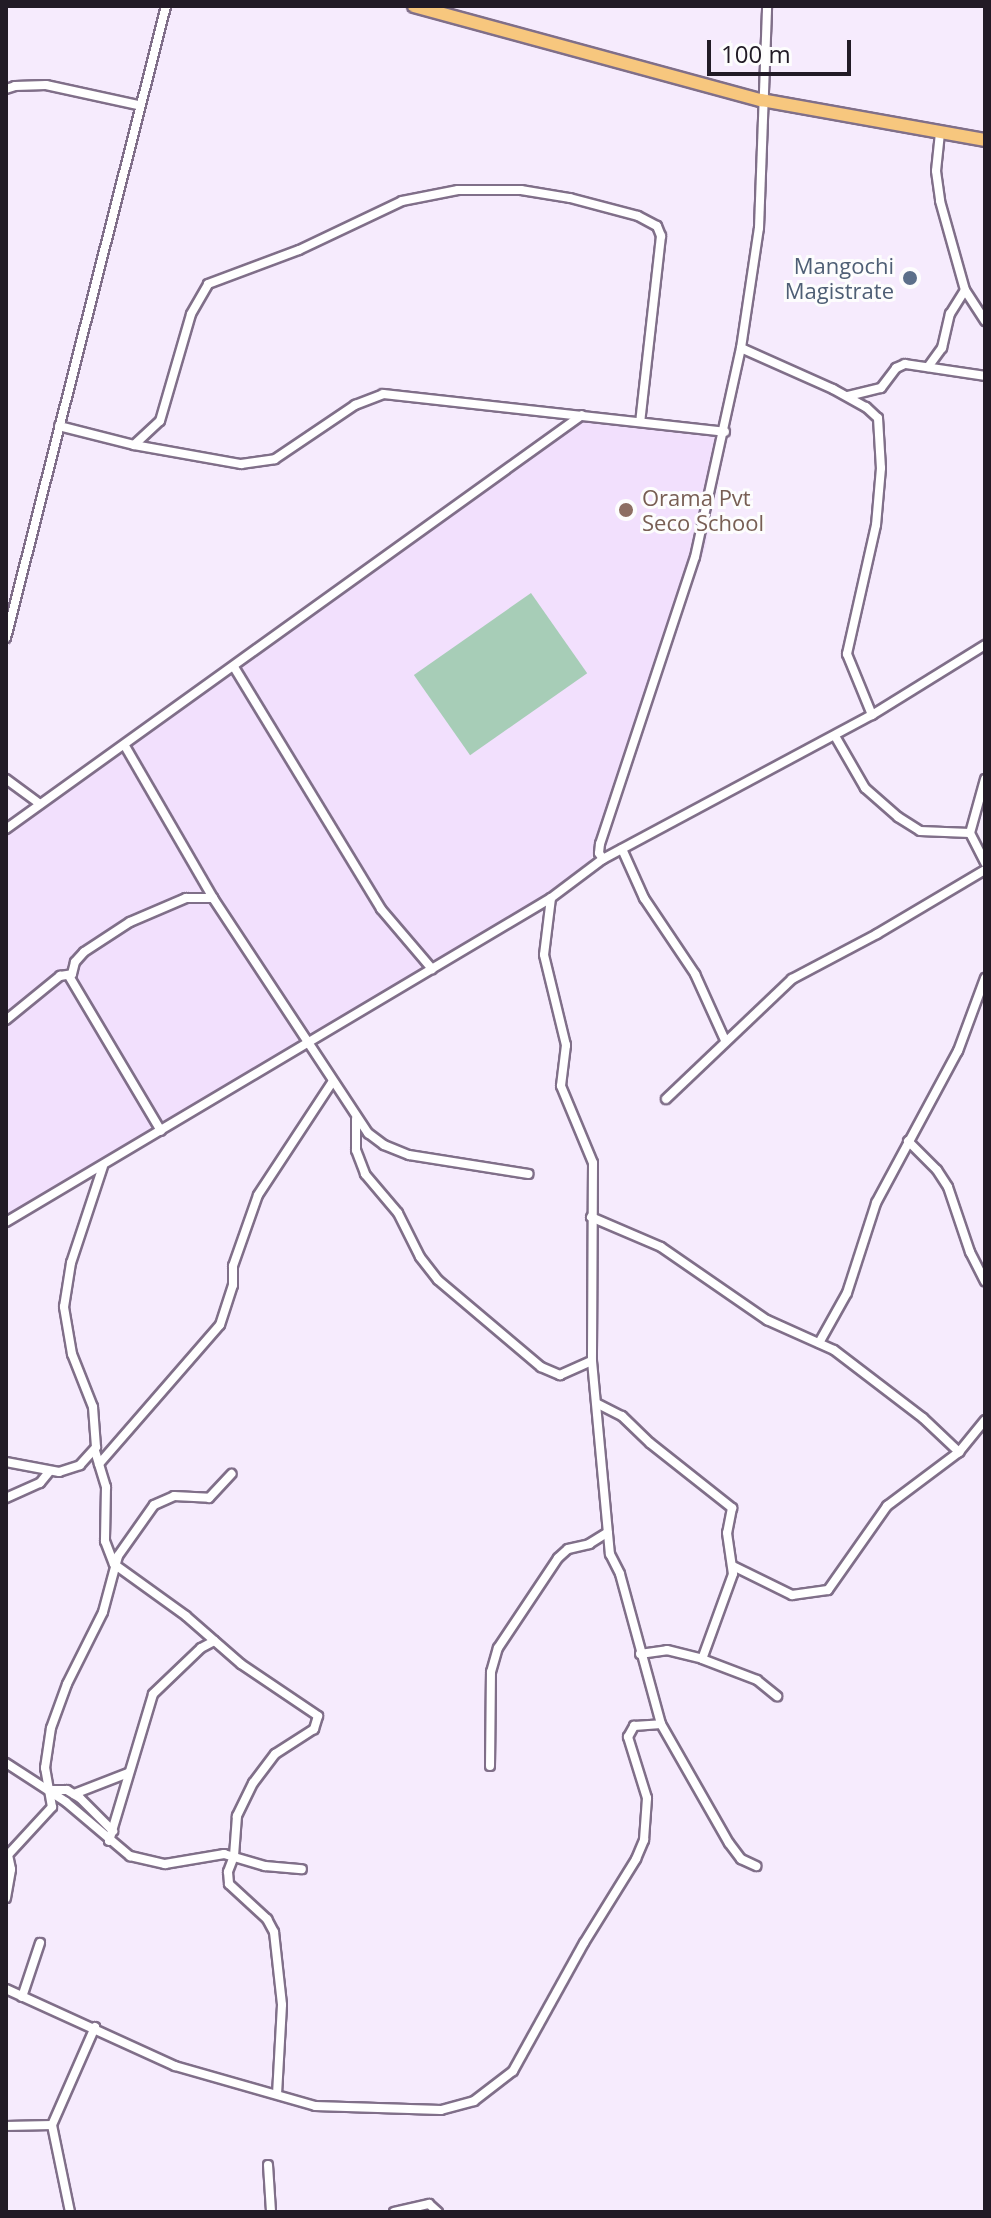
<!DOCTYPE html>
<style>
body{margin:0}
#map{position:relative;width:991px;height:2218px;overflow:hidden;background:#f6ebfd;font-family:"Open Sans",sans-serif}
div>[style]{position:absolute}
[style*='--x']{left:calc(var(--x)*1px);top:calc(var(--y)*1px);width:calc(var(--w)*1px);rotate:calc(var(--a)*1deg)}
.built>*{inset:0;background:#f2e0fd}
.green>*{inset:0;background:#a7cdb7;transform-origin:0 0}
.roads{filter:drop-shadow(2px 0 #806f89) drop-shadow(-2px 0 #806f89) drop-shadow(0 2px #806f89) drop-shadow(0 -2px #806f89)}
.minor>*{height:8px;margin:-4px;padding:0 4px;transform-origin:4px;border-radius:4px;background:#fff}
.trunk>*{height:12px;margin:-6px;padding:0 6px;transform-origin:6px;border-radius:6px;background:#f7c77e}
.dots>*{width:22px;height:22px;translate:-50% -50%;box-sizing:border-box;border:4px solid #fdfdfd;border-radius:50%}
span{translate:-50% -50%;white-space:nowrap;text-align:center;line-height:1.15;-webkit-text-stroke:6px #fdfdfd;paint-order:stroke}
.service-label{font-size:22px;color:#4e5e75}
.right{translate:-100% -50%;text-align:right}
.education-label{font-size:22px;color:#785e54}
.left{translate:0 -50%;text-align:left}
.frame{position:absolute;inset:0;border:8px solid #221b26;pointer-events:none}
.scale{position:absolute;left:707px;top:40px;width:144px;height:36px;box-sizing:border-box;border:4px solid #221b26;border-top:0;padding-left:10px;font-size:24px;line-height:28px;white-space:nowrap;color:#221b26;-webkit-text-stroke:6px #fdfdfd;paint-order:stroke}
</style>
<div id="map">
<div class="built">
<i style="clip-path:polygon(585px 420px,723px 436px,706px 546px,596px 848px,580px 882px,6px 1223px,6px 836px)"></i>
</div>
<div class="green">
<i style="left:531px;top:593px;width:98px;height:143px;rotate:55deg"></i>
</div>
<div class="roads">
<div class="minor">
<i style="--x:6;--y:89;--w:9;--a:-18"></i>
<i style="--x:15;--y:86;--w:31;--a:-2"></i>
<i style="--x:46;--y:85;--w:94;--a:12.3"></i>
<i style="--x:940;--y:133;--w:38;--a:96"></i>
<i style="--x:936;--y:171;--w:30;--a:82"></i>
<i style="--x:940;--y:201;--w:92;--a:74.3"></i>
<i style="--x:965;--y:290;--w:37;--a:57"></i>
<i style="--x:741;--y:348;--w:101;--a:24"></i>
<i style="--x:833;--y:389;--w:38;--a:29"></i>
<i style="--x:866;--y:407;--w:16;--a:43"></i>
<i style="--x:878;--y:418;--w:50;--a:86.6"></i>
<i style="--x:881;--y:468;--w:57;--a:95"></i>
<i style="--x:876;--y:525;--w:132;--a:102.7"></i>
<i style="--x:847;--y:654;--w:66;--a:67.7"></i>
<i style="--x:928;--y:367;--w:24;--a:-54"></i>
<i style="--x:942;--y:348;--w:35;--a:-77"></i>
<i style="--x:950;--y:314;--w:28;--a:-58"></i>
<i style="--x:848;--y:396;--w:34;--a:-14"></i>
<i style="--x:881;--y:388;--w:25;--a:-53"></i>
<i style="--x:896;--y:368;--w:10;--a:-24"></i>
<i style="--x:905;--y:364;--w:81;--a:8.5"></i>
<i style="--x:59;--y:426;--w:77;--a:14.2"></i>
<i style="--x:134;--y:445;--w:109;--a:10.1"></i>
<i style="--x:241;--y:464;--w:34;--a:-8"></i>
<i style="--x:275;--y:459;--w:97;--a:-34"></i>
<i style="--x:355;--y:405;--w:30;--a:-21"></i>
<i style="--x:383;--y:394;--w:344;--a:6.3"></i>
<i style="--x:134;--y:445;--w:35;--a:-43"></i>
<i style="--x:160;--y:421;--w:111;--a:-73.8"></i>
<i style="--x:191;--y:314;--w:34;--a:-60"></i>
<i style="--x:208;--y:284;--w:97;--a:-20.5"></i>
<i style="--x:299;--y:250;--w:114;--a:-25.4"></i>
<i style="--x:402;--y:201;--w:57;--a:-11.1"></i>
<i style="--x:458;--y:190;--w:63;--a:0"></i>
<i style="--x:521;--y:190;--w:50;--a:9.3"></i>
<i style="--x:570;--y:198;--w:70;--a:14.8"></i>
<i style="--x:638;--y:216;--w:21;--a:28"></i>
<i style="--x:657;--y:226;--w:11;--a:68"></i>
<i style="--x:661;--y:236;--w:187;--a:96.4"></i>
<i style="--x:6;--y:638;--w:652;--a:-75.79"></i>
<i style="--x:234;--y:667;--w:283;--a:58.7"></i>
<i style="--x:381;--y:909;--w:79;--a:49.6"></i>
<i style="--x:835;--y:736;--w:60;--a:60"></i>
<i style="--x:865;--y:788;--w:44;--a:41.3"></i>
<i style="--x:898;--y:817;--w:26;--a:32"></i>
<i style="--x:920;--y:831;--w:50;--a:2.3"></i>
<i style="--x:125;--y:746;--w:176;--a:59.9"></i>
<i style="--x:213;--y:898;--w:282;--a:56.6"></i>
<i style="--x:368;--y:1133;--w:20;--a:37"></i>
<i style="--x:384;--y:1145;--w:27;--a:22"></i>
<i style="--x:409;--y:1155;--w:121;--a:9"></i>
<i style="--x:6;--y:779;--w:42;--a:36.3"></i>
<i style="--x:985;--y:779;--w:56;--a:105.5"></i>
<i style="--x:970;--y:833;--w:34;--a:63"></i>
<i style="--x:6;--y:829;--w:709;--a:-35.71"></i>
<i style="--x:622;--y:849;--w:54;--a:65.8"></i>
<i style="--x:644;--y:898;--w:92;--a:56.1"></i>
<i style="--x:695;--y:974;--w:72;--a:65.6"></i>
<i style="--x:603;--y:859;--w:7;--a:-124"></i>
<i style="--x:599;--y:853;--w:9;--a:-84"></i>
<i style="--x:600;--y:844;--w:302;--a:-71.7"></i>
<i style="--x:695;--y:557;--w:214;--a:-77.6"></i>
<i style="--x:741;--y:348;--w:121;--a:-81.5"></i>
<i style="--x:759;--y:228;--w:222;--a:-87.9"></i>
<i style="--x:551;--y:898;--w:57;--a:97"></i>
<i style="--x:544;--y:955;--w:93;--a:76.3"></i>
<i style="--x:566;--y:1045;--w:41;--a:97"></i>
<i style="--x:561;--y:1086;--w:83;--a:67.4"></i>
<i style="--x:593;--y:1163;--w:198;--a:90.3"></i>
<i style="--x:592;--y:1361;--w:194;--a:84.7"></i>
<i style="--x:610;--y:1554;--w:22;--a:63"></i>
<i style="--x:620;--y:1574;--w:156;--a:74.7"></i>
<i style="--x:661;--y:1724;--w:137;--a:60.3"></i>
<i style="--x:729;--y:1843;--w:20;--a:53"></i>
<i style="--x:741;--y:1859;--w:17;--a:25"></i>
<i style="--x:69;--y:976;--w:180;--a:59.3"></i>
<i style="--x:6;--y:1020;--w:70;--a:-39.2"></i>
<i style="--x:60;--y:976;--w:12;--a:-9"></i>
<i style="--x:72;--y:974;--w:12;--a:-76"></i>
<i style="--x:75;--y:962;--w:13;--a:-48"></i>
<i style="--x:84;--y:952;--w:55;--a:-33.1"></i>
<i style="--x:130;--y:922;--w:61;--a:-23.2"></i>
<i style="--x:186;--y:898;--w:27;--a:0"></i>
<i style="--x:666;--y:1099;--w:174;--a:-43.6"></i>
<i style="--x:792;--y:979;--w:96;--a:-27.9"></i>
<i style="--x:877;--y:934;--w:126;--a:-30.7"></i>
<i style="--x:356;--y:1119;--w:31;--a:90"></i>
<i style="--x:356;--y:1150;--w:26;--a:69"></i>
<i style="--x:365;--y:1174;--w:51;--a:49.8"></i>
<i style="--x:398;--y:1213;--w:49;--a:63.4"></i>
<i style="--x:420;--y:1257;--w:29;--a:52"></i>
<i style="--x:438;--y:1280;--w:135;--a:40.2"></i>
<i style="--x:541;--y:1367;--w:21;--a:23"></i>
<i style="--x:560;--y:1375;--w:35;--a:-24"></i>
<i style="--x:908;--y:1141;--w:41;--a:45"></i>
<i style="--x:937;--y:1170;--w:20;--a:57"></i>
<i style="--x:948;--y:1187;--w:69;--a:71.3"></i>
<i style="--x:970;--y:1252;--w:33;--a:63"></i>
<i style="--x:591;--y:1217;--w:76;--a:23.2"></i>
<i style="--x:661;--y:1247;--w:129;--a:34.6"></i>
<i style="--x:767;--y:1320;--w:73;--a:24.1"></i>
<i style="--x:834;--y:1350;--w:112;--a:37.4"></i>
<i style="--x:923;--y:1418;--w:50;--a:43.4"></i>
<i style="--x:6;--y:1222;--w:634;--a:-30.73"></i>
<i style="--x:551;--y:898;--w:65;--a:-36.9"></i>
<i style="--x:603;--y:859;--w:305;--a:-28.2"></i>
<i style="--x:872;--y:715;--w:133;--a:-31.8"></i>
<i style="--x:819;--y:1343;--w:57;--a:-60.8"></i>
<i style="--x:847;--y:1293;--w:95;--a:-72.1"></i>
<i style="--x:876;--y:1203;--w:173;--a:-61.7"></i>
<i style="--x:958;--y:1051;--w:78;--a:-69.7"></i>
<i style="--x:598;--y:1404;--w:27;--a:27"></i>
<i style="--x:622;--y:1416;--w:39;--a:44"></i>
<i style="--x:650;--y:1443;--w:105;--a:38.4"></i>
<i style="--x:732;--y:1508;--w:25;--a:101"></i>
<i style="--x:727;--y:1533;--w:41;--a:81.7"></i>
<i style="--x:733;--y:1574;--w:90;--a:110"></i>
<i style="--x:95;--y:1451;--w:38;--a:73"></i>
<i style="--x:106;--y:1487;--w:54;--a:91.1"></i>
<i style="--x:105;--y:1541;--w:25;--a:69"></i>
<i style="--x:114;--y:1564;--w:89;--a:35.8"></i>
<i style="--x:186;--y:1616;--w:73;--a:41.1"></i>
<i style="--x:241;--y:1664;--w:93;--a:34"></i>
<i style="--x:318;--y:1716;--w:14;--a:107"></i>
<i style="--x:314;--y:1729;--w:46;--a:147.3"></i>
<i style="--x:275;--y:1754;--w:36;--a:127"></i>
<i style="--x:253;--y:1783;--w:37;--a:116"></i>
<i style="--x:237;--y:1816;--w:40;--a:94.3"></i>
<i style="--x:234;--y:1856;--w:17;--a:111"></i>
<i style="--x:228;--y:1872;--w:12;--a:85"></i>
<i style="--x:229;--y:1884;--w:52;--a:42.6"></i>
<i style="--x:267;--y:1919;--w:15;--a:62"></i>
<i style="--x:274;--y:1932;--w:73;--a:83.7"></i>
<i style="--x:282;--y:2005;--w:89;--a:93.2"></i>
<i style="--x:6;--y:1462;--w:54;--a:10.7"></i>
<i style="--x:59;--y:1472;--w:22;--a:-18"></i>
<i style="--x:80;--y:1465;--w:24;--a:-48"></i>
<i style="--x:96;--y:1447;--w:40;--a:-94.3"></i>
<i style="--x:93;--y:1407;--w:57;--a:-111.6"></i>
<i style="--x:72;--y:1354;--w:48;--a:-99.7"></i>
<i style="--x:64;--y:1307;--w:45;--a:-81"></i>
<i style="--x:71;--y:1263;--w:102;--a:-71.7"></i>
<i style="--x:99;--y:1464;--w:184;--a:-49"></i>
<i style="--x:220;--y:1325;--w:42;--a:-72"></i>
<i style="--x:233;--y:1285;--w:19;--a:-90"></i>
<i style="--x:233;--y:1266;--w:75;--a:-70.6"></i>
<i style="--x:258;--y:1195;--w:136;--a:-56.7"></i>
<i style="--x:6;--y:1498;--w:37;--a:-24"></i>
<i style="--x:40;--y:1483;--w:14;--a:-51"></i>
<i style="--x:733;--y:1566;--w:66;--a:26.2"></i>
<i style="--x:792;--y:1595;--w:36;--a:-8"></i>
<i style="--x:828;--y:1590;--w:103;--a:-54.9"></i>
<i style="--x:887;--y:1506;--w:90;--a:-36.9"></i>
<i style="--x:959;--y:1452;--w:41;--a:-50.9"></i>
<i style="--x:640;--y:1654;--w:27;--a:-8"></i>
<i style="--x:667;--y:1650;--w:36;--a:14"></i>
<i style="--x:702;--y:1659;--w:59;--a:20.9"></i>
<i style="--x:757;--y:1680;--w:26;--a:39"></i>
<i style="--x:6;--y:1763;--w:72;--a:33"></i>
<i style="--x:66;--y:1802;--w:84;--a:40.2"></i>
<i style="--x:130;--y:1856;--w:36;--a:13"></i>
<i style="--x:165;--y:1864;--w:60;--a:-9.6"></i>
<i style="--x:224;--y:1854;--w:43;--a:16.3"></i>
<i style="--x:265;--y:1866;--w:37;--a:5"></i>
<i style="--x:490;--y:1766;--w:94;--a:-89.4"></i>
<i style="--x:491;--y:1672;--w:25;--a:-74"></i>
<i style="--x:498;--y:1648;--w:108;--a:-56.3"></i>
<i style="--x:558;--y:1558;--w:13;--a:-42"></i>
<i style="--x:568;--y:1549;--w:22;--a:-13"></i>
<i style="--x:589;--y:1544;--w:22;--a:-32"></i>
<i style="--x:50;--y:1790;--w:17;--a:0"></i>
<i style="--x:67;--y:1790;--w:15;--a:32"></i>
<i style="--x:80;--y:1798;--w:47;--a:45"></i>
<i style="--x:74;--y:1794;--w:58;--a:-21.3"></i>
<i style="--x:109;--y:1841;--w:153;--a:-73.3"></i>
<i style="--x:153;--y:1694;--w:66;--a:-43.8"></i>
<i style="--x:201;--y:1648;--w:15;--a:-28"></i>
<i style="--x:6;--y:1857;--w:68;--a:-47.4"></i>
<i style="--x:52;--y:1807;--w:40;--a:-100"></i>
<i style="--x:45;--y:1768;--w:40;--a:-81.5"></i>
<i style="--x:51;--y:1728;--w:47;--a:-70"></i>
<i style="--x:67;--y:1684;--w:80;--a:-63.4"></i>
<i style="--x:103;--y:1612;--w:58;--a:-75"></i>
<i style="--x:118;--y:1556;--w:62;--a:-54.8"></i>
<i style="--x:154;--y:1505;--w:22;--a:-24"></i>
<i style="--x:174;--y:1496;--w:35;--a:3"></i>
<i style="--x:209;--y:1498;--w:33;--a:-47"></i>
<i style="--x:6;--y:1898;--w:29;--a:-80"></i>
<i style="--x:11;--y:1869;--w:14;--a:-102"></i>
<i style="--x:6;--y:1989;--w:186;--a:24.5"></i>
<i style="--x:175;--y:2066;--w:146;--a:15.9"></i>
<i style="--x:315;--y:2106;--w:126;--a:1.8"></i>
<i style="--x:441;--y:2110;--w:34;--a:-15"></i>
<i style="--x:474;--y:2101;--w:49;--a:-37.6"></i>
<i style="--x:513;--y:2071;--w:146;--a:-61"></i>
<i style="--x:584;--y:1943;--w:99;--a:-58.2"></i>
<i style="--x:636;--y:1859;--w:21;--a:-67"></i>
<i style="--x:644;--y:1840;--w:42;--a:-85.9"></i>
<i style="--x:647;--y:1798;--w:64;--a:-107.3"></i>
<i style="--x:628;--y:1737;--w:13;--a:-61"></i>
<i style="--x:634;--y:1726;--w:27;--a:-4"></i>
<i style="--x:22;--y:1997;--w:57;--a:-71.6"></i>
<i style="--x:6;--y:2126;--w:46;--a:-1.2"></i>
<i style="--x:268;--y:2165;--w:47;--a:86.3"></i>
<i style="--x:70;--y:2212;--w:89;--a:-101.7"></i>
<i style="--x:52;--y:2125;--w:107;--a:-66.3"></i>
<i style="--x:394;--y:2212;--w:36;--a:-13"></i>
<i style="--x:429;--y:2204;--w:12;--a:42"></i>
</div>
<div class="trunk">
<i style="--x:414;--y:6;--w:360;--a:15.2"></i>
<i style="--x:761;--y:100;--w:228;--a:10.1"></i>
</div>
</div>
<div class="dots">
<i style="left:910px;top:278px;background:#5c6f8a"></i>
<i style="left:626px;top:510px;background:#8d6e63"></i>
</div>
<div class="service-label">
<span class="right" style="left:894px;top:278px">Mangochi<br>Magistrate</span>
</div>
<div class="education-label">
<span class="left" style="left:642px;top:510px">Orama Pvt<br>Seco School</span>
</div>
<div class="frame"></div>
<div class="scale">100 m</div>
</div>
